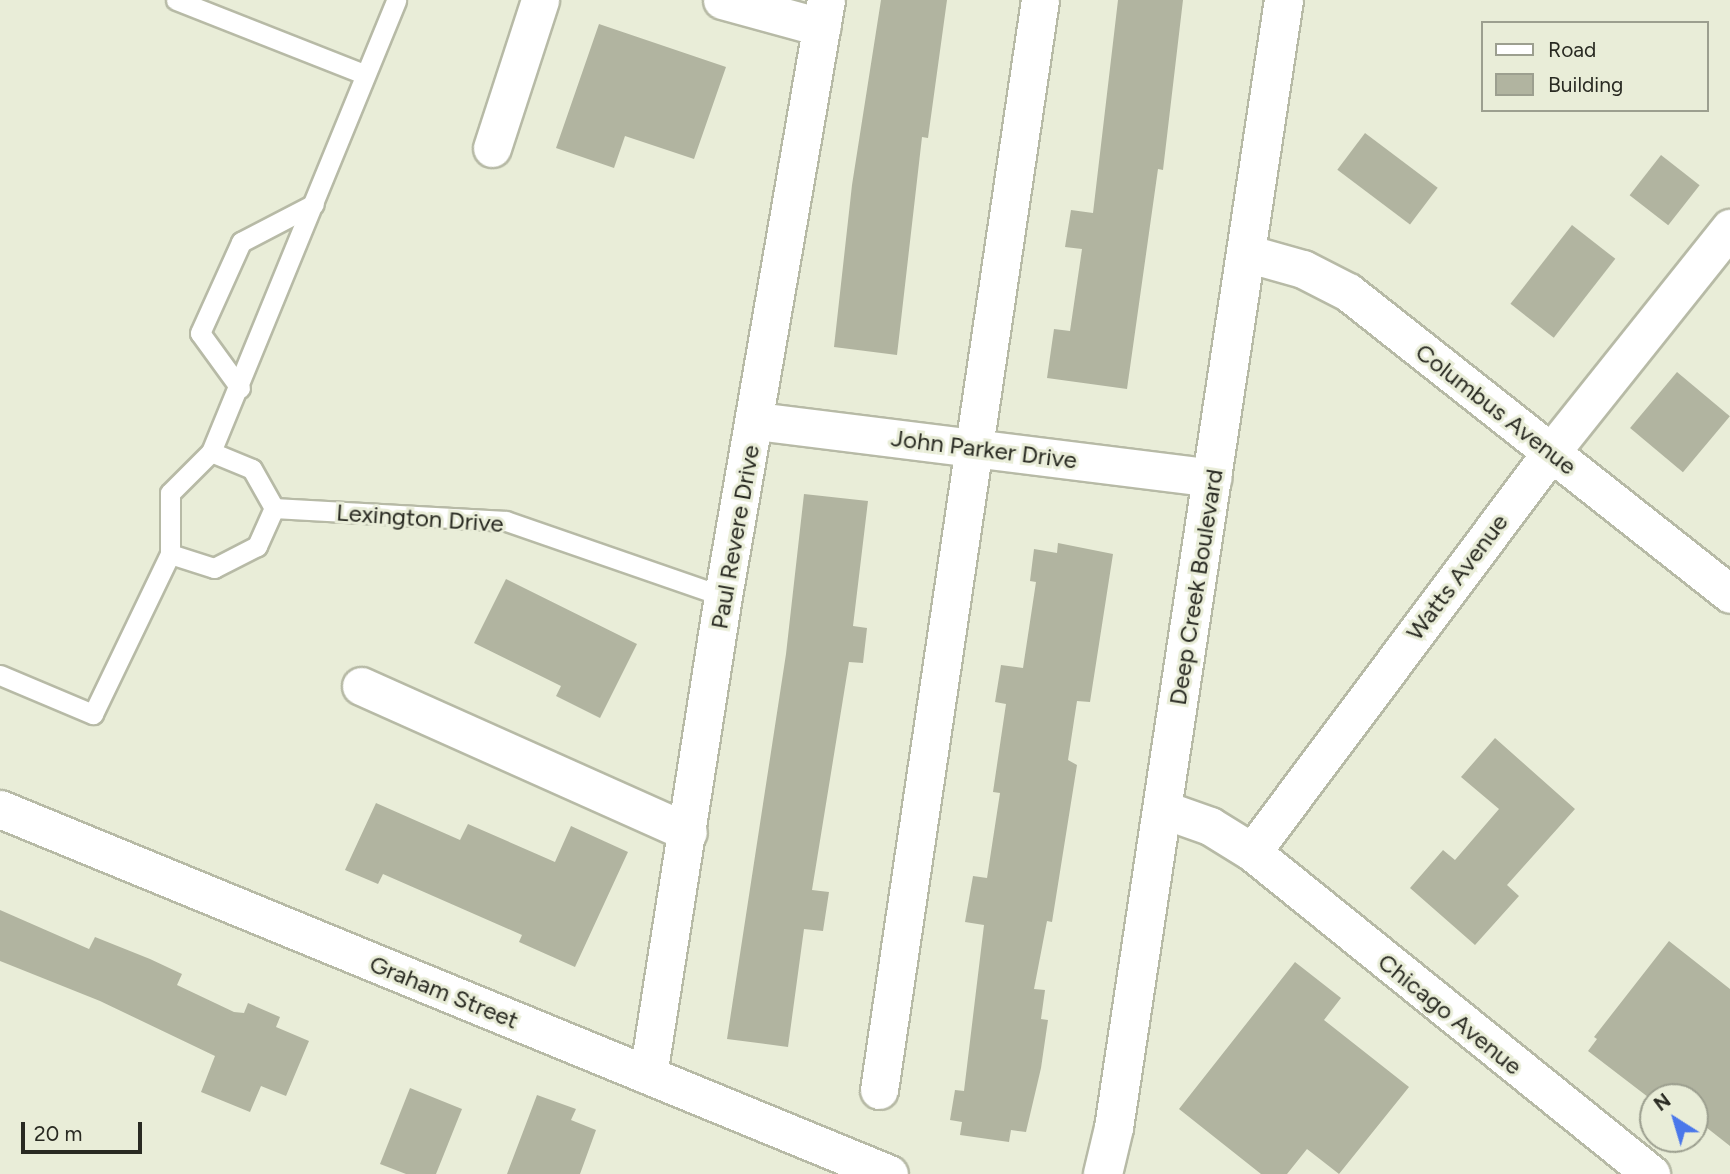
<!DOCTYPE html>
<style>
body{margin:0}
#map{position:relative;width:1730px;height:1174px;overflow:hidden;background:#e9edd8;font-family:Figtree,sans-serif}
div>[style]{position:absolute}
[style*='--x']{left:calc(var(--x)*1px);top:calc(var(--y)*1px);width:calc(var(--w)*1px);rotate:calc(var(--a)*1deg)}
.building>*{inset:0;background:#b1b4a0;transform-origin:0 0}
.roads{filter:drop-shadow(2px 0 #b7baa6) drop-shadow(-2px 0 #b7baa6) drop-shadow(0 2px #b7baa6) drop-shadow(0 -2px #b7baa6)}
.lane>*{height:19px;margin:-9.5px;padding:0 9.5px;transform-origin:9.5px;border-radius:9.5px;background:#fff}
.street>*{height:37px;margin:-18.5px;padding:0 18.5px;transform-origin:18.5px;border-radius:18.5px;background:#fff}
.secondary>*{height:38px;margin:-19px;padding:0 19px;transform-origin:19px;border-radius:19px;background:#fff}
span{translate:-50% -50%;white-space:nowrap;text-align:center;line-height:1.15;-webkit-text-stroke:6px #e9edd8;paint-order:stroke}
.street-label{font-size:24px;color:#292a22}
.legend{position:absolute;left:1481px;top:21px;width:228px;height:91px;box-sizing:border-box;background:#e9edd8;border:2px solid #9c9f8f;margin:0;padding:9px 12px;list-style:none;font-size:21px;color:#292a22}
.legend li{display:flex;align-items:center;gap:14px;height:35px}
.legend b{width:35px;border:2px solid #9c9f8f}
.north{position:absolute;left:1639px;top:1083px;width:70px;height:70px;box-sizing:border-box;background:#e9edd8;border:2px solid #9c9f8f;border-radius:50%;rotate:323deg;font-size:19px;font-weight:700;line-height:28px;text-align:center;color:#292a22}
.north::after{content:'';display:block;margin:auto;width:24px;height:32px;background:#4a77ea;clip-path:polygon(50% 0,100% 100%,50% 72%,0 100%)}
.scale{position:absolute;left:21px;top:1122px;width:121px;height:32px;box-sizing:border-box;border:4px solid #292a22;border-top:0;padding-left:9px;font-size:21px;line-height:24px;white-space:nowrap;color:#292a22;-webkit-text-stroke:5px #e9edd8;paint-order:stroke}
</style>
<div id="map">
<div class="building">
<i style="clip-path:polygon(881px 0,947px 0,928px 138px,922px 137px,897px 355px,834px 347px,852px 185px)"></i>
<i style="clip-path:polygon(1118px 0,1183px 0,1163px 170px,1158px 169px,1127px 389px,1047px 378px,1054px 329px,1070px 331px,1082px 249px,1065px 247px,1071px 210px,1093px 213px)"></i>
<i style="clip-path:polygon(599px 24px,726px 67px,694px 159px,625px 136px,614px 168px,556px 148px)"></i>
<i style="left:1365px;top:133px;width:91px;height:46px;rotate:37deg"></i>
<i style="left:1661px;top:155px;width:49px;height:51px;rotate:38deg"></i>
<i style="left:1572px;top:225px;width:55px;height:100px;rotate:38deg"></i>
<i style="left:1677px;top:372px;width:69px;height:73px;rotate:40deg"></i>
<i style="clip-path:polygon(804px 494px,868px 501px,853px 626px,867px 628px,863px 663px,849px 662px,812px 890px,829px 892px,823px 931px,804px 929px,788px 1047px,727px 1039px,786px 654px)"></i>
<i style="clip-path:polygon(1058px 543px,1113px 554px,1090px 702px,1077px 701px,1068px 760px,1077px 765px,1052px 922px,1047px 921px,1034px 989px,1045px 990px,1041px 1019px,1048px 1020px,1041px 1068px,1026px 1132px,1011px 1130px,1009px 1142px,960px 1135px,962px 1122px,950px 1120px,955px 1090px,964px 1091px,984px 925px,965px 922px,973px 876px,987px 878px,1000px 793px,993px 792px,1006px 704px,995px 702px,1001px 665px,1023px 668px,1036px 582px,1030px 581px,1034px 549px,1057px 553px)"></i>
<i style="clip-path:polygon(506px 579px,637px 644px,600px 718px,556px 696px,561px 686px,474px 643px)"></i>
<i style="clip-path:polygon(1495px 738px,1575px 809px,1507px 885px,1519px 896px,1475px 945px,1410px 888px,1443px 850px,1455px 860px,1499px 809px,1461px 777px)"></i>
<i style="clip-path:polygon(376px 803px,460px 840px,468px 824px,555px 862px,571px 826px,628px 852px,575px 967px,519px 942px,522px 935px,383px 874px,378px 884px,345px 870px)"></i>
<i style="clip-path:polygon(0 910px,89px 949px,95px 937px,150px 959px,182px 974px,177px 985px,234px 1012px,244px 1013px,248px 1003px,280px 1017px,276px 1027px,309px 1041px,286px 1096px,261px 1086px,250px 1112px,201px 1092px,215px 1056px,100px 1001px,0 961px)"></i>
<i style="clip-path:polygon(1669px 941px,1730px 989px,1730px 1146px,1702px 1124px,1695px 1130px,1695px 1097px,1648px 1097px,1588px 1051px,1597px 1039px,1594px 1037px)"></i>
<i style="clip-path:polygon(1295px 962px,1341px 998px,1324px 1020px,1409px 1087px,1339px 1174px,1307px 1149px,1287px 1174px,1261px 1174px,1179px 1109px)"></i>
<i style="clip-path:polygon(410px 1088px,462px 1109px,436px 1174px,406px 1174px,380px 1164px)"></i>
<i style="clip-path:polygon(537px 1095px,576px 1109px,571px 1120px,596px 1130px,580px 1174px,507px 1174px)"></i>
</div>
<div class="roads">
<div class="lane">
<i style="--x:176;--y:0;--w:202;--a:21.5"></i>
<i style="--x:240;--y:388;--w:68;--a:-126"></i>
<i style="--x:200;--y:333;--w:100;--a:-65.7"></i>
<i style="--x:241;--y:242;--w:82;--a:-27.5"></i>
<i style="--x:211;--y:452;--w:488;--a:-67.7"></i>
<i style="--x:274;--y:508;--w:232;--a:3.2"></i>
<i style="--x:506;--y:521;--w:230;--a:19.1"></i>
<i style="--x:0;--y:675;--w:101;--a:22.8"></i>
<i style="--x:93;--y:714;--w:178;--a:-64.3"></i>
<i style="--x:170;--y:554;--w:61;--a:-90"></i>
<i style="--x:170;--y:493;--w:58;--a:-45"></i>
<i style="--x:211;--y:452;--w:44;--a:22.5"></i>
<i style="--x:252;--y:469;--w:45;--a:60.6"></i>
<i style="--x:274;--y:508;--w:42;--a:114.1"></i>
<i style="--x:257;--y:546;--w:48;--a:152.9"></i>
<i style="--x:214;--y:568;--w:46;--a:-162.3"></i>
</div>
<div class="street">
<i style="--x:722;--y:0;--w:103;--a:15.3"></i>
<i style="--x:492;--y:148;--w:156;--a:-72"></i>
<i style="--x:1246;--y:253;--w:59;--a:15.7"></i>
<i style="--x:1303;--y:269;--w:51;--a:27.1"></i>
<i style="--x:1348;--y:292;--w:487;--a:38.3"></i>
<i style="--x:756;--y:421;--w:460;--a:7.1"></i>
<i style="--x:361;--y:686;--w:358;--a:24.1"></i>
<i style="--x:0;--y:809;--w:961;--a:22.32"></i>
<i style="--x:1162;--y:809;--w:51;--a:19.5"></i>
<i style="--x:1210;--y:826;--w:49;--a:31.8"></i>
<i style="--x:1252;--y:852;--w:513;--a:38.9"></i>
<i style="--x:1252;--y:852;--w:499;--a:-53.2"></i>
<i style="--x:1551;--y:452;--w:287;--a:-51.4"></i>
<i style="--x:648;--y:1075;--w:485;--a:-81.1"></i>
<i style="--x:723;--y:596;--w:605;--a:-80.2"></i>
<i style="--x:879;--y:1090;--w:1102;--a:-81.6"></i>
</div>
<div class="secondary">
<i style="--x:1103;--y:1174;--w:47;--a:-76.6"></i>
<i style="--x:1114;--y:1128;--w:1141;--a:-81.43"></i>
</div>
</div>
<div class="street-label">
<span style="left:1496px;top:409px;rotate:38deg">Columbus Avenue</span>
<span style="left:984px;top:449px;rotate:7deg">John Parker Drive</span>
<span style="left:420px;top:518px;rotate:4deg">Lexington Drive</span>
<span style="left:735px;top:537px;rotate:-80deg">Paul Revere Drive</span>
<span style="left:1457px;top:577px;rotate:-53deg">Watts Avenue</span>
<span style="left:1196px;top:587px;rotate:-81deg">Deep Creek Boulevard</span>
<span style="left:444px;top:992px;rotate:22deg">Graham Street</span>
<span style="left:1450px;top:1014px;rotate:39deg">Chicago Avenue</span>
</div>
<ul class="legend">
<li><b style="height:9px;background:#fff"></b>Road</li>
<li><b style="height:19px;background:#b1b4a0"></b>Building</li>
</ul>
<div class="north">N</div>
<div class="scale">20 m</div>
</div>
